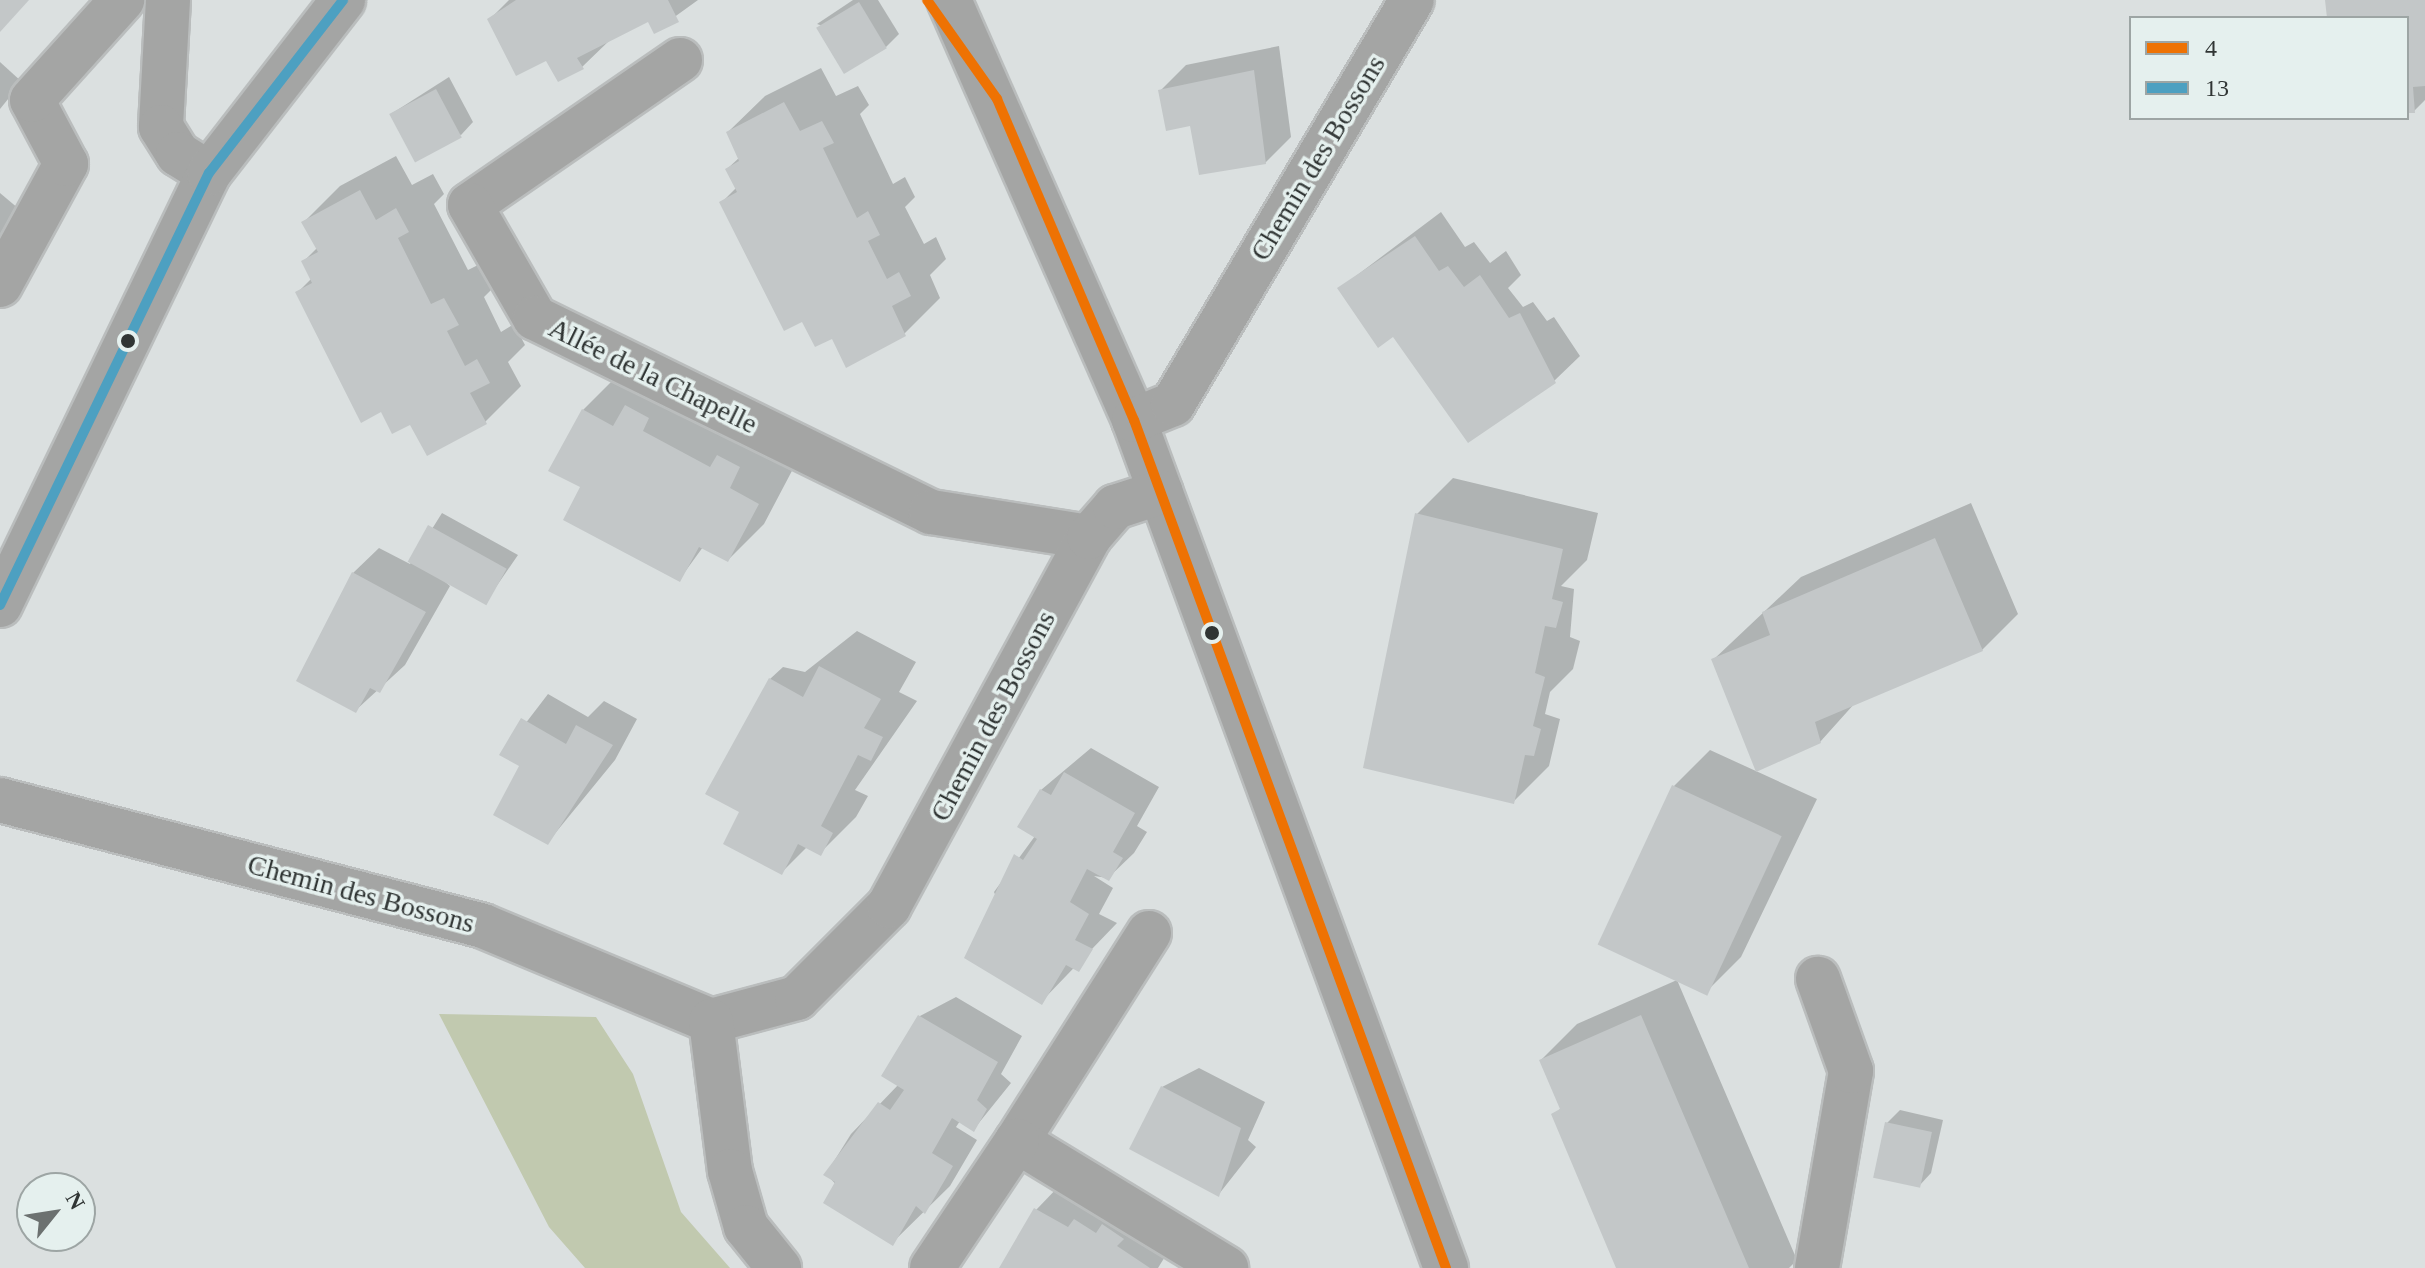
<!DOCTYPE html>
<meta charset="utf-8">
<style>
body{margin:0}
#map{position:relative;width:2425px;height:1268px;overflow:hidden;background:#dbe0e0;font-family:Georgia,serif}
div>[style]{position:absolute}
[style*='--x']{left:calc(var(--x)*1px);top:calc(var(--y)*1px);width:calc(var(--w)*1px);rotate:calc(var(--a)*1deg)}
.green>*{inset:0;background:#c1c9af}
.shadow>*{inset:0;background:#0003}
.building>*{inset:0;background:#c3c7c8;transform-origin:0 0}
.roads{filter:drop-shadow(2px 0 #babdbd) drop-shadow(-2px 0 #babdbd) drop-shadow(0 2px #babdbd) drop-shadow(0 -2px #babdbd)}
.minor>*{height:44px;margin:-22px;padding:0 22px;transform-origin:22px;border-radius:22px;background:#a4a5a4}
.bus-1>*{height:10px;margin:-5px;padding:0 5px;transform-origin:5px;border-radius:5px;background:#ee7203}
.bus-2>*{height:10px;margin:-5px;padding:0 5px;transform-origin:5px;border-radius:5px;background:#4da0c1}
.dots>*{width:22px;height:22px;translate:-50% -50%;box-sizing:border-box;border:4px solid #e5f0ee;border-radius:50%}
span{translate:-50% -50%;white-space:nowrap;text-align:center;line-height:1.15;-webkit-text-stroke:7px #e5f0ee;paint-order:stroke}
.street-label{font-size:28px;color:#303534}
.legend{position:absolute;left:2129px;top:16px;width:280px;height:104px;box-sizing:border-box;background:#e5f0ee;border:2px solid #9da5a4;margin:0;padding:10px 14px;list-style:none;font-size:24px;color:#303534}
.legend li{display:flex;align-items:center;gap:16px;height:40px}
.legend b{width:40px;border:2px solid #9da5a4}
.north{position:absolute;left:16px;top:1172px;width:80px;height:80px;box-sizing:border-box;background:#e5f0ee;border:2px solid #9da5a4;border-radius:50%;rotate:60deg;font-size:22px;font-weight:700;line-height:32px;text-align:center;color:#303534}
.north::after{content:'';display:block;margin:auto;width:28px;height:36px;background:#6c7170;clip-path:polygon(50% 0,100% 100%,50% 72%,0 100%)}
</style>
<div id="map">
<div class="green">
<i style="clip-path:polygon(439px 1014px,596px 1017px,633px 1074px,681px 1212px,730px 1268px,585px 1268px,549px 1227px)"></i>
</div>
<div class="shadow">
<i style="clip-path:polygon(509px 0,698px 0,655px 31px,649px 19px,612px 38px,582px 67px,547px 58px,490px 19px)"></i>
<i style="clip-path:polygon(853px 0,878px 0,899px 34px,886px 47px,817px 24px)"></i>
<i style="clip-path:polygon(2328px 0,2425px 0,2425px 100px,2414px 111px,2407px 111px,2407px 18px,2329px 18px)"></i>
<i style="clip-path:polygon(1279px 46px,1291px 137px,1265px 163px,1192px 124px,1160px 91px,1186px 65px)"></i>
<i style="clip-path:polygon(0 62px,22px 82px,0 109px)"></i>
<i style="clip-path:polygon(821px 68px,836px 96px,858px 86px,869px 105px,860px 114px,893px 184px,905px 177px,915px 197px,905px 207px,924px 244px,936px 237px,946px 259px,930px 275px,940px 298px,904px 334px,833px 336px,803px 320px,722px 202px,737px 187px,727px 169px,740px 157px,728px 132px,765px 96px)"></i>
<i style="clip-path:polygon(449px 77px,473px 122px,461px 135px,391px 114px)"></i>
<i style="clip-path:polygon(396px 156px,412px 185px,433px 174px,444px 194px,434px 204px,468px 270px,480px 264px,494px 287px,484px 297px,501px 332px,514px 324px,525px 345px,508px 362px,521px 386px,485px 422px,411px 423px,381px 409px,297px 293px,312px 278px,303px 262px,318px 247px,304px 222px,340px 186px)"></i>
<i style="clip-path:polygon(0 193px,32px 220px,0 260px)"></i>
<i style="clip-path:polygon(1441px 212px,1465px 247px,1474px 242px,1490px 263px,1506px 251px,1521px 275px,1508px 288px,1523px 307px,1533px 302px,1547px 321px,1554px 317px,1580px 356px,1554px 381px,1394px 334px,1340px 288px)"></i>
<i style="clip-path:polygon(619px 374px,794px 467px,764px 524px,728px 560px,703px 547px,679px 580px,582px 486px,583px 410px)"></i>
<i style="clip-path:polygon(1453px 478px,1598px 513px,1587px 560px,1561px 586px,1574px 589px,1570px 637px,1580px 641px,1573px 669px,1550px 692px,1545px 714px,1560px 719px,1549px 766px,1513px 802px,1417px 514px)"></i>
<i style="clip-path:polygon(1971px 503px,2018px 614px,1982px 650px,1855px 703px,1820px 742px,1713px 660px,1801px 577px)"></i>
<i style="clip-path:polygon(442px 513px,518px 555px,487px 600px,436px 574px,450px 586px,405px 665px,356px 710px,353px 573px,379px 548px,410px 564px)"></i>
<i style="clip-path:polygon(857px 631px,916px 662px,899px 692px,917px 701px,855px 790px,868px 796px,856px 817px,820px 853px,807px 847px,782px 872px,742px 811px,770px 679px,783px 667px,805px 672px)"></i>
<i style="clip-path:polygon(548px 694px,588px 717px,604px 701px,637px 719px,615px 760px,548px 842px,522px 766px,502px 754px)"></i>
<i style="clip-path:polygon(1091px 748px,1159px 787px,1137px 826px,1147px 832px,1134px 853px,1108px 878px,1094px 876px,1113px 888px,1099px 914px,1117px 923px,1041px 1002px,994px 892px,1035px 836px,1041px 790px)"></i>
<i style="clip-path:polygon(1710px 750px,1817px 799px,1741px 957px,1705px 993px,1677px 980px,1797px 1260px,1789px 1268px,1618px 1268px,1554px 1115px,1562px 1107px,1541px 1060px,1577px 1024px,1677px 980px,1674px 786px)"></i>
<i style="clip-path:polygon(956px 997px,1022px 1036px,1001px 1074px,1011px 1083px,974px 1129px,960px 1121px,956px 1127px,977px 1140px,950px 1186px,892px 1243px,826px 1174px,851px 1134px,899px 1084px,920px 1016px)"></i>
<i style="clip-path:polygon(1199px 1068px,1265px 1102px,1248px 1140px,1256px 1147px,1219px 1194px,1162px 1087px)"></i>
<i style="clip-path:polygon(1900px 1110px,1943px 1120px,1931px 1173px,1919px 1186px,1887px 1123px)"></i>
<i style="clip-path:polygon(1061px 1184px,1174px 1242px,1158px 1268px,1001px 1268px,1036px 1210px)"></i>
</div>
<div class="building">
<i style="clip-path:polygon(0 0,29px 0,0 32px)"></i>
<i style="clip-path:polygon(516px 0,668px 0,679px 22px,654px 34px,648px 22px,577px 58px,584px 69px,558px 82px,546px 61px,516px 76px,487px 19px)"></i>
<i style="clip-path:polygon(2325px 0,2425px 0,2425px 86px,2413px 87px,2415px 113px,2407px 113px,2407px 18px,2327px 18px)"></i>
<i style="left:859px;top:2px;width:54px;height:50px;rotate:59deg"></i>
<i style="clip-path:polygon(1254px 70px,1266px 164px,1199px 175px,1190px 126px,1166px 131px,1158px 90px)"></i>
<i style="left:436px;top:89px;width:55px;height:53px;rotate:62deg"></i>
<i style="clip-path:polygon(784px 102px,800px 131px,822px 121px,834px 143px,823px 148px,857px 218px,868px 211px,880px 235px,868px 241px,887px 279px,899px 272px,911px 296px,892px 306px,906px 336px,846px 368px,832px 339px,815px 347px,802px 322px,784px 331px,719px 202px,737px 192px,725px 169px,739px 161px,726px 132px)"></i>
<i style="clip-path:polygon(360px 190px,376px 220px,396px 208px,409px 232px,398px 238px,431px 304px,444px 298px,459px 325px,447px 331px,465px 366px,477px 359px,490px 383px,470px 393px,487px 424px,427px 456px,410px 425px,392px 434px,381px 412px,361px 423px,295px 292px,312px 283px,301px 261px,318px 252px,301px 222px)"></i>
<i style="clip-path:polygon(1415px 236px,1439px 271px,1448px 266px,1464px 287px,1480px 275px,1509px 318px,1520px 313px,1556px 383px,1468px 443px,1393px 337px,1378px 348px,1337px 288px)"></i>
<i style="clip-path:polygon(625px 405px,649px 418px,643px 431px,710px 467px,717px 455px,740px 467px,730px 488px,759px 504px,728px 562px,699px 547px,680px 582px,563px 520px,580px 487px,548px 471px,582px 409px,613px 426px)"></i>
<i style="clip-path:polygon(1415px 513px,1563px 549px,1552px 599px,1563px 602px,1556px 628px,1545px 626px,1535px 673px,1545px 677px,1533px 726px,1541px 729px,1534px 756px,1525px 755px,1514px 804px,1363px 768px)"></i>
<i style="left:428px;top:525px;width:90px;height:42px;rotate:29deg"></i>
<i style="clip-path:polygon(1935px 538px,1983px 651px,1815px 722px,1821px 743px,1756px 772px,1711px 659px,1770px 635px,1762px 612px)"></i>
<i style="clip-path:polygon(352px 572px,426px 612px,380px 693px,370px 688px,356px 713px,296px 681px)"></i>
<i style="clip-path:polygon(819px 666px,881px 699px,864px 728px,883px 737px,871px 761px,858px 755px,821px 826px,833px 833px,821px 856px,798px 844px,782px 875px,723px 844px,739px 812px,705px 794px,769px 678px,803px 697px)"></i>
<i style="clip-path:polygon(521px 718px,566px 744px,576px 725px,613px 745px,548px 845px,493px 815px,519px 766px,499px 755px)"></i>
<i style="clip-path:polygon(1064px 772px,1135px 813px,1113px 852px,1123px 858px,1109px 881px,1087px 869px,1070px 902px,1089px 914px,1075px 940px,1093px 949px,1079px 972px,1066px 965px,1042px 1005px,964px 958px,1014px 854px,1023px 860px,1037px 839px,1017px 827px,1040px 789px,1051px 795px)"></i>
<i style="left:1672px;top:785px;width:121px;height:176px;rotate:25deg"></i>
<i style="clip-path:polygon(918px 1015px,998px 1062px,977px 1100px,987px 1109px,974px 1132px,952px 1118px,932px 1153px,953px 1166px,925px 1214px,916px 1206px,893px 1246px,823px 1203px,835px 1182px,823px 1175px,878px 1102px,890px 1110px,904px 1090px,881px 1076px)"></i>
<i style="clip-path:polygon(1641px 1015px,1749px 1268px,1616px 1268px,1551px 1114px,1560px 1109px,1539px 1060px)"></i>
<i style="clip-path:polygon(1161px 1086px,1241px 1128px,1219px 1197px,1129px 1149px)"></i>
<i style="left:1885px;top:1122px;width:48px;height:57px;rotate:12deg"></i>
<i style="clip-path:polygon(1034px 1208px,1068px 1227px,1074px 1219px,1096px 1233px,1102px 1224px,1124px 1239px,1117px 1246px,1150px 1268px,999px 1268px)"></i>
</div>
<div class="roads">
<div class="minor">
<i style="--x:168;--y:0;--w:127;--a:93.2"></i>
<i style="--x:161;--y:127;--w:32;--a:58"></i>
<i style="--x:178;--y:154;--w:36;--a:32"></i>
<i style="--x:949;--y:0;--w:459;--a:66.2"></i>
<i style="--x:1134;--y:420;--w:904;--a:69.8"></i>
<i style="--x:680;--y:60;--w:255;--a:145.4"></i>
<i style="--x:470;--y:205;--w:130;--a:60.1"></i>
<i style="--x:535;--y:318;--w:441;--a:26.1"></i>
<i style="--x:931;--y:512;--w:160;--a:9"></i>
<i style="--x:0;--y:285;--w:138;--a:-61.4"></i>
<i style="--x:66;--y:164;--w:72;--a:-118"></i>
<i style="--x:32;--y:100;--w:135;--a:-48"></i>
<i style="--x:1134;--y:420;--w:42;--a:-22.3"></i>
<i style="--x:1173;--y:404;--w:469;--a:-59.4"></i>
<i style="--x:0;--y:605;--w:480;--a:-64.2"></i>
<i style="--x:209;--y:173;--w:219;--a:-52.2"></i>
<i style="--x:0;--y:800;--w:499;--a:14.6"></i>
<i style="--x:483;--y:926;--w:247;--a:22.6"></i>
<i style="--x:711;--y:1021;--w:89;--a:-15"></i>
<i style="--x:797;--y:998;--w:130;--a:-45"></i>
<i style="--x:889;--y:906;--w:420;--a:-61.5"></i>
<i style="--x:1089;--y:537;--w:40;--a:-49"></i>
<i style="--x:1115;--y:507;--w:48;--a:-18.1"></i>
<i style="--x:1149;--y:933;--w:246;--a:122.4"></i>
<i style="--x:1017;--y:1141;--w:245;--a:31.3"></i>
<i style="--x:711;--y:1021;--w:151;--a:82.8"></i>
<i style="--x:730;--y:1171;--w:58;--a:74.1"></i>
<i style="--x:746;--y:1227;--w:53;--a:51.2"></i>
<i style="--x:932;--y:1268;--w:153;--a:-56.2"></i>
<i style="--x:1817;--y:1268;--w:200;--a:-80.2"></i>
<i style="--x:1851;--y:1071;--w:98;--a:-109.7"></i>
</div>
</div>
<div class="bus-1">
<i style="--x:927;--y:0;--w:121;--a:54.7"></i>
<i style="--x:997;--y:99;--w:349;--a:66.9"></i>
<i style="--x:1134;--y:420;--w:904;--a:69.8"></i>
</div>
<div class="bus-2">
<i style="--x:0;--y:605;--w:480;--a:-64.2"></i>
<i style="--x:209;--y:173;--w:219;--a:-52.2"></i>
</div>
<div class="dots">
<i style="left:128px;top:341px;background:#303534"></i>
<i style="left:1212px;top:633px;background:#303534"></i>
</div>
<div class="street-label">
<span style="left:1318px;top:158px;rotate:-59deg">Chemin des Bossons</span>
<span style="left:653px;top:376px;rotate:26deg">Allée de la Chapelle</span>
<span style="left:993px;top:716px;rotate:-62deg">Chemin des Bossons</span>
<span style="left:361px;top:894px;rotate:15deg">Chemin des Bossons</span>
</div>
<ul class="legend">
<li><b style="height:10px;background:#ee7203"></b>4</li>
<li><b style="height:10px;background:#4da0c1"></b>13</li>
</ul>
<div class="north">N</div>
</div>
